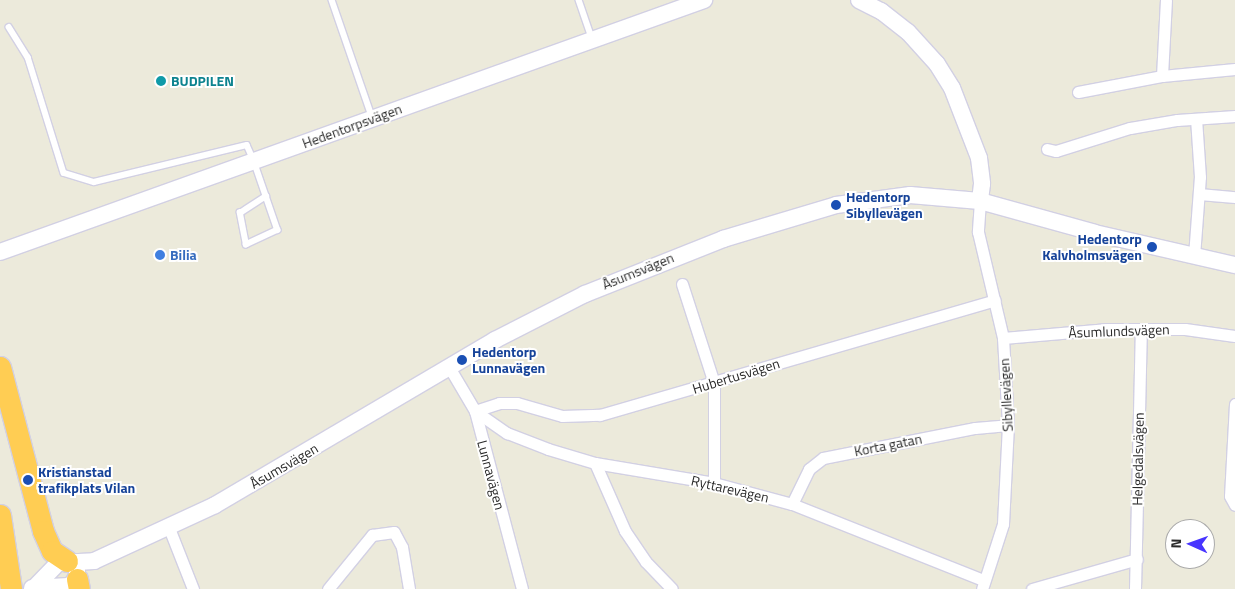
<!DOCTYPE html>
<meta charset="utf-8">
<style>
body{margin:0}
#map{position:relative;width:1235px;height:589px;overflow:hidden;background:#eceadb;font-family:"Titillium Web",sans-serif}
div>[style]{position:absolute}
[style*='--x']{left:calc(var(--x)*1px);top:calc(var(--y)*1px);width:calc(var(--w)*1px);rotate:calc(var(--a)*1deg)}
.roads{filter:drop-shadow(1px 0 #d2d0e3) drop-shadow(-1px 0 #d2d0e3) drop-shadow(0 1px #d2d0e3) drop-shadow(0 -1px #d2d0e3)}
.lane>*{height:5.5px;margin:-2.75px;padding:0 2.75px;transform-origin:2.75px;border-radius:2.75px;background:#fff}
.street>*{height:11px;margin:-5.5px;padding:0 5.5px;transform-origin:5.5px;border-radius:5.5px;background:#fff}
.secondary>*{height:16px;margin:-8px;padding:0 8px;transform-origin:8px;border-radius:8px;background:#fff}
.highway>*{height:21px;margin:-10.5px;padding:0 10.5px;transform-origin:10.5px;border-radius:10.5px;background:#ffcd53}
.dots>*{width:14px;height:14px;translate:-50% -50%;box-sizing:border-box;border:2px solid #fff;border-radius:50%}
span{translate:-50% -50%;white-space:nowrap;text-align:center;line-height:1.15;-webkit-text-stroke:4px #fff;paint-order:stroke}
.culture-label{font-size:14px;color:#0d838f;font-weight:700}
.left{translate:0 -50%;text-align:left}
.street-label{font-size:14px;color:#2a2a2a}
.transit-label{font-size:14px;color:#164399;font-weight:700}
.right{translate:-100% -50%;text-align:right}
.shop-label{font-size:14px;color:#366cbe;font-weight:700}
.north{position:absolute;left:1165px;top:519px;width:50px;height:50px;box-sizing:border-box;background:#fff;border:1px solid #aaa;border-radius:50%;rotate:272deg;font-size:14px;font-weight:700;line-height:20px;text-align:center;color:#2a2a2a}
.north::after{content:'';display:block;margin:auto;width:18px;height:22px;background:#4835ff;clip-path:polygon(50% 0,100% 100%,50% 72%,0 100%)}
</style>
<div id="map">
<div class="roads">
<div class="lane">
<i style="--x:332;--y:0;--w:123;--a:71"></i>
<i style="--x:579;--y:0;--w:40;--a:71.1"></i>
<i style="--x:9;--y:27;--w:36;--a:58"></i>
<i style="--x:28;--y:57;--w:121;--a:72.8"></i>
<i style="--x:64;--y:173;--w:31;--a:17"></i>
<i style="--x:94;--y:182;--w:157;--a:-13.6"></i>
<i style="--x:247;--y:145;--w:17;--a:66"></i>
<i style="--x:254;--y:161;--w:37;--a:71"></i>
<i style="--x:266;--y:196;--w:36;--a:71"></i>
<i style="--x:278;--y:230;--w:35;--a:155"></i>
<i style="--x:246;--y:245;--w:33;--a:-101"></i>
<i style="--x:240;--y:213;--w:31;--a:-33"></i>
</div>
<div class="street">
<i style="--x:1162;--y:76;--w:76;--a:-87"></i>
<i style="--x:1078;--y:92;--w:86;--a:-10.8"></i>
<i style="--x:1162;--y:76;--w:73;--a:-5.5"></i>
<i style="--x:1047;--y:149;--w:9;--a:13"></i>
<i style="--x:1056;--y:151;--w:77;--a:-17.3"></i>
<i style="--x:1130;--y:128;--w:48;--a:-9.7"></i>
<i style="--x:1177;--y:120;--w:58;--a:-3.9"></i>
<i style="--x:1199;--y:194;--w:36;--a:5"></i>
<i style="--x:980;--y:201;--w:31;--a:94"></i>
<i style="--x:978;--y:232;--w:109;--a:76.7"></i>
<i style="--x:1003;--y:338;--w:87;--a:86.7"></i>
<i style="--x:1008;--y:425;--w:99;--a:92.9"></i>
<i style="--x:1003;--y:524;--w:68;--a:107.9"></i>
<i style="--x:1194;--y:256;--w:79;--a:-85.7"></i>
<i style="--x:1200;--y:177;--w:58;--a:-93.9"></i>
<i style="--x:682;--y:284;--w:104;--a:72.1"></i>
<i style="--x:714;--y:383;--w:100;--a:90"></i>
<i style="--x:1003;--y:338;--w:105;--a:-4.9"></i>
<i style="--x:1108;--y:329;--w:77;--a:0"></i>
<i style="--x:1185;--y:329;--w:50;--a:8"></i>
<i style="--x:449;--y:367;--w:51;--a:59.4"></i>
<i style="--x:475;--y:411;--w:184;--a:75.2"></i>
<i style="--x:1235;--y:404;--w:92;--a:93.1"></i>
<i style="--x:1230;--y:496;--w:10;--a:61"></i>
<i style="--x:475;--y:411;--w:25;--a:-18"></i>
<i style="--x:499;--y:403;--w:18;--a:0"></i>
<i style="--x:517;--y:403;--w:47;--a:16.1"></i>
<i style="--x:562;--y:416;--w:38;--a:-2"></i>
<i style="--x:600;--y:415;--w:411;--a:-16.2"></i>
<i style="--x:475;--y:411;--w:39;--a:35"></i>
<i style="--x:507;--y:433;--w:44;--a:21.3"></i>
<i style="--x:548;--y:449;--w:49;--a:16.6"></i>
<i style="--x:595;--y:463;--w:121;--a:9.5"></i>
<i style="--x:714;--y:483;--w:81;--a:15.1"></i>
<i style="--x:792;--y:504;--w:206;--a:21.7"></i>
<i style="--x:595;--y:463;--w:74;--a:66.2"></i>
<i style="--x:625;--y:531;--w:37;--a:56"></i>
<i style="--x:646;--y:562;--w:37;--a:46"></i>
<i style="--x:792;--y:504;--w:39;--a:-64"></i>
<i style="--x:809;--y:469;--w:18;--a:-38"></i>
<i style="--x:823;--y:458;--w:155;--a:-11.2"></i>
<i style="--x:975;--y:428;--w:33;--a:-5"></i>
<i style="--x:169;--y:528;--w:66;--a:68.5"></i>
<i style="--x:328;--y:589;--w:70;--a:-50.8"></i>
<i style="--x:372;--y:535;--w:22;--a:-8"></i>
<i style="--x:394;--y:532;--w:17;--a:62"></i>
<i style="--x:402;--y:547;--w:43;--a:80.5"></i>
<i style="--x:1032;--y:589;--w:109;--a:-15.9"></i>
<i style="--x:1135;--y:589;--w:260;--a:-88.7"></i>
</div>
<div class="secondary">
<i style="--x:859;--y:0;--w:25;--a:27"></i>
<i style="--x:881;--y:11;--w:34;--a:38"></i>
<i style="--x:908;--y:32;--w:43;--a:47.8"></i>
<i style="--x:937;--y:64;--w:28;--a:58"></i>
<i style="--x:952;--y:88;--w:75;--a:68.9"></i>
<i style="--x:979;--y:158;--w:26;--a:83"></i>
<i style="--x:982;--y:184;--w:17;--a:97"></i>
<i style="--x:0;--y:252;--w:748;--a:-19.7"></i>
<i style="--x:35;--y:587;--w:33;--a:-46"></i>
<i style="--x:58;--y:563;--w:36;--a:-3"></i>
<i style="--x:94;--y:561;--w:133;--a:-24.8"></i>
<i style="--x:215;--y:505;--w:325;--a:-30.5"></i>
<i style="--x:495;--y:340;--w:101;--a:-27.1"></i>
<i style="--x:585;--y:294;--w:149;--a:-21.7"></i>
<i style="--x:723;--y:239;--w:118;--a:-16.7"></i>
<i style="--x:836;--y:205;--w:75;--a:-7.7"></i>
<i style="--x:910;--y:195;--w:70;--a:4.9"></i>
<i style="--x:980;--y:201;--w:119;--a:15.5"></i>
<i style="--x:1095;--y:233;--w:144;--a:12.9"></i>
<i style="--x:32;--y:588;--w:37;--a:-3"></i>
<i style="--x:69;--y:586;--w:11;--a:-41"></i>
<i style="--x:77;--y:579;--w:9;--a:-90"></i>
</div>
<div class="highway">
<i style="--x:0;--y:367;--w:170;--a:75.3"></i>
<i style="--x:43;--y:531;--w:22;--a:66"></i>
<i style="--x:52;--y:551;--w:18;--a:34"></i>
<i style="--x:0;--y:515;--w:75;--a:81.5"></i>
<i style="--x:77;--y:579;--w:10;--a:79"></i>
</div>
</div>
<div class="dots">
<i style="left:161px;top:81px;background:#0f9aa8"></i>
<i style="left:836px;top:205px;background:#1a4fb4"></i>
<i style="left:1152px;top:247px;background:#1a4fb4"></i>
<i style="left:160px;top:255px;background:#3f7fe0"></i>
<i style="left:462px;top:360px;background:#1a4fb4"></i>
<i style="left:28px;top:480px;background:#1a4fb4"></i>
</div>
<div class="culture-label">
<span class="left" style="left:171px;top:81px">BUDPILEN</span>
</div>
<div class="street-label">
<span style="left:352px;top:126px;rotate:-20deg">Hedentorpsvägen</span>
<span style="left:638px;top:271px;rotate:-22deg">Åsumsvägen</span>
<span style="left:1119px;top:331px;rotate:-2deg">Åsumlundsvägen</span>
<span style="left:736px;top:376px;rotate:-17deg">Hubertusvägen</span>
<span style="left:1006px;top:395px;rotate:-93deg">Sibyllevägen</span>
<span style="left:888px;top:445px;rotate:-11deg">Korta gatan</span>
<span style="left:1138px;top:459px;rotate:-89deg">Helgedalsvägen</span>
<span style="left:284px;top:466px;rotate:-30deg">Åsumsvägen</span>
<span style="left:491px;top:475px;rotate:75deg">Lunnavägen</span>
<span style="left:730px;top:489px;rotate:13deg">Ryttarevägen</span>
</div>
<div class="transit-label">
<span class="left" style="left:846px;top:205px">Hedentorp<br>Sibyllevägen</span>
<span class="right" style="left:1142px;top:247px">Hedentorp<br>Kalvholmsvägen</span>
<span class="left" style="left:472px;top:360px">Hedentorp<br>Lunnavägen</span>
<span class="left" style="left:38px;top:480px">Kristianstad<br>trafikplats Vilan</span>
</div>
<div class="shop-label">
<span class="left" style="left:170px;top:255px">Bilia</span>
</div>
<div class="north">N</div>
</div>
